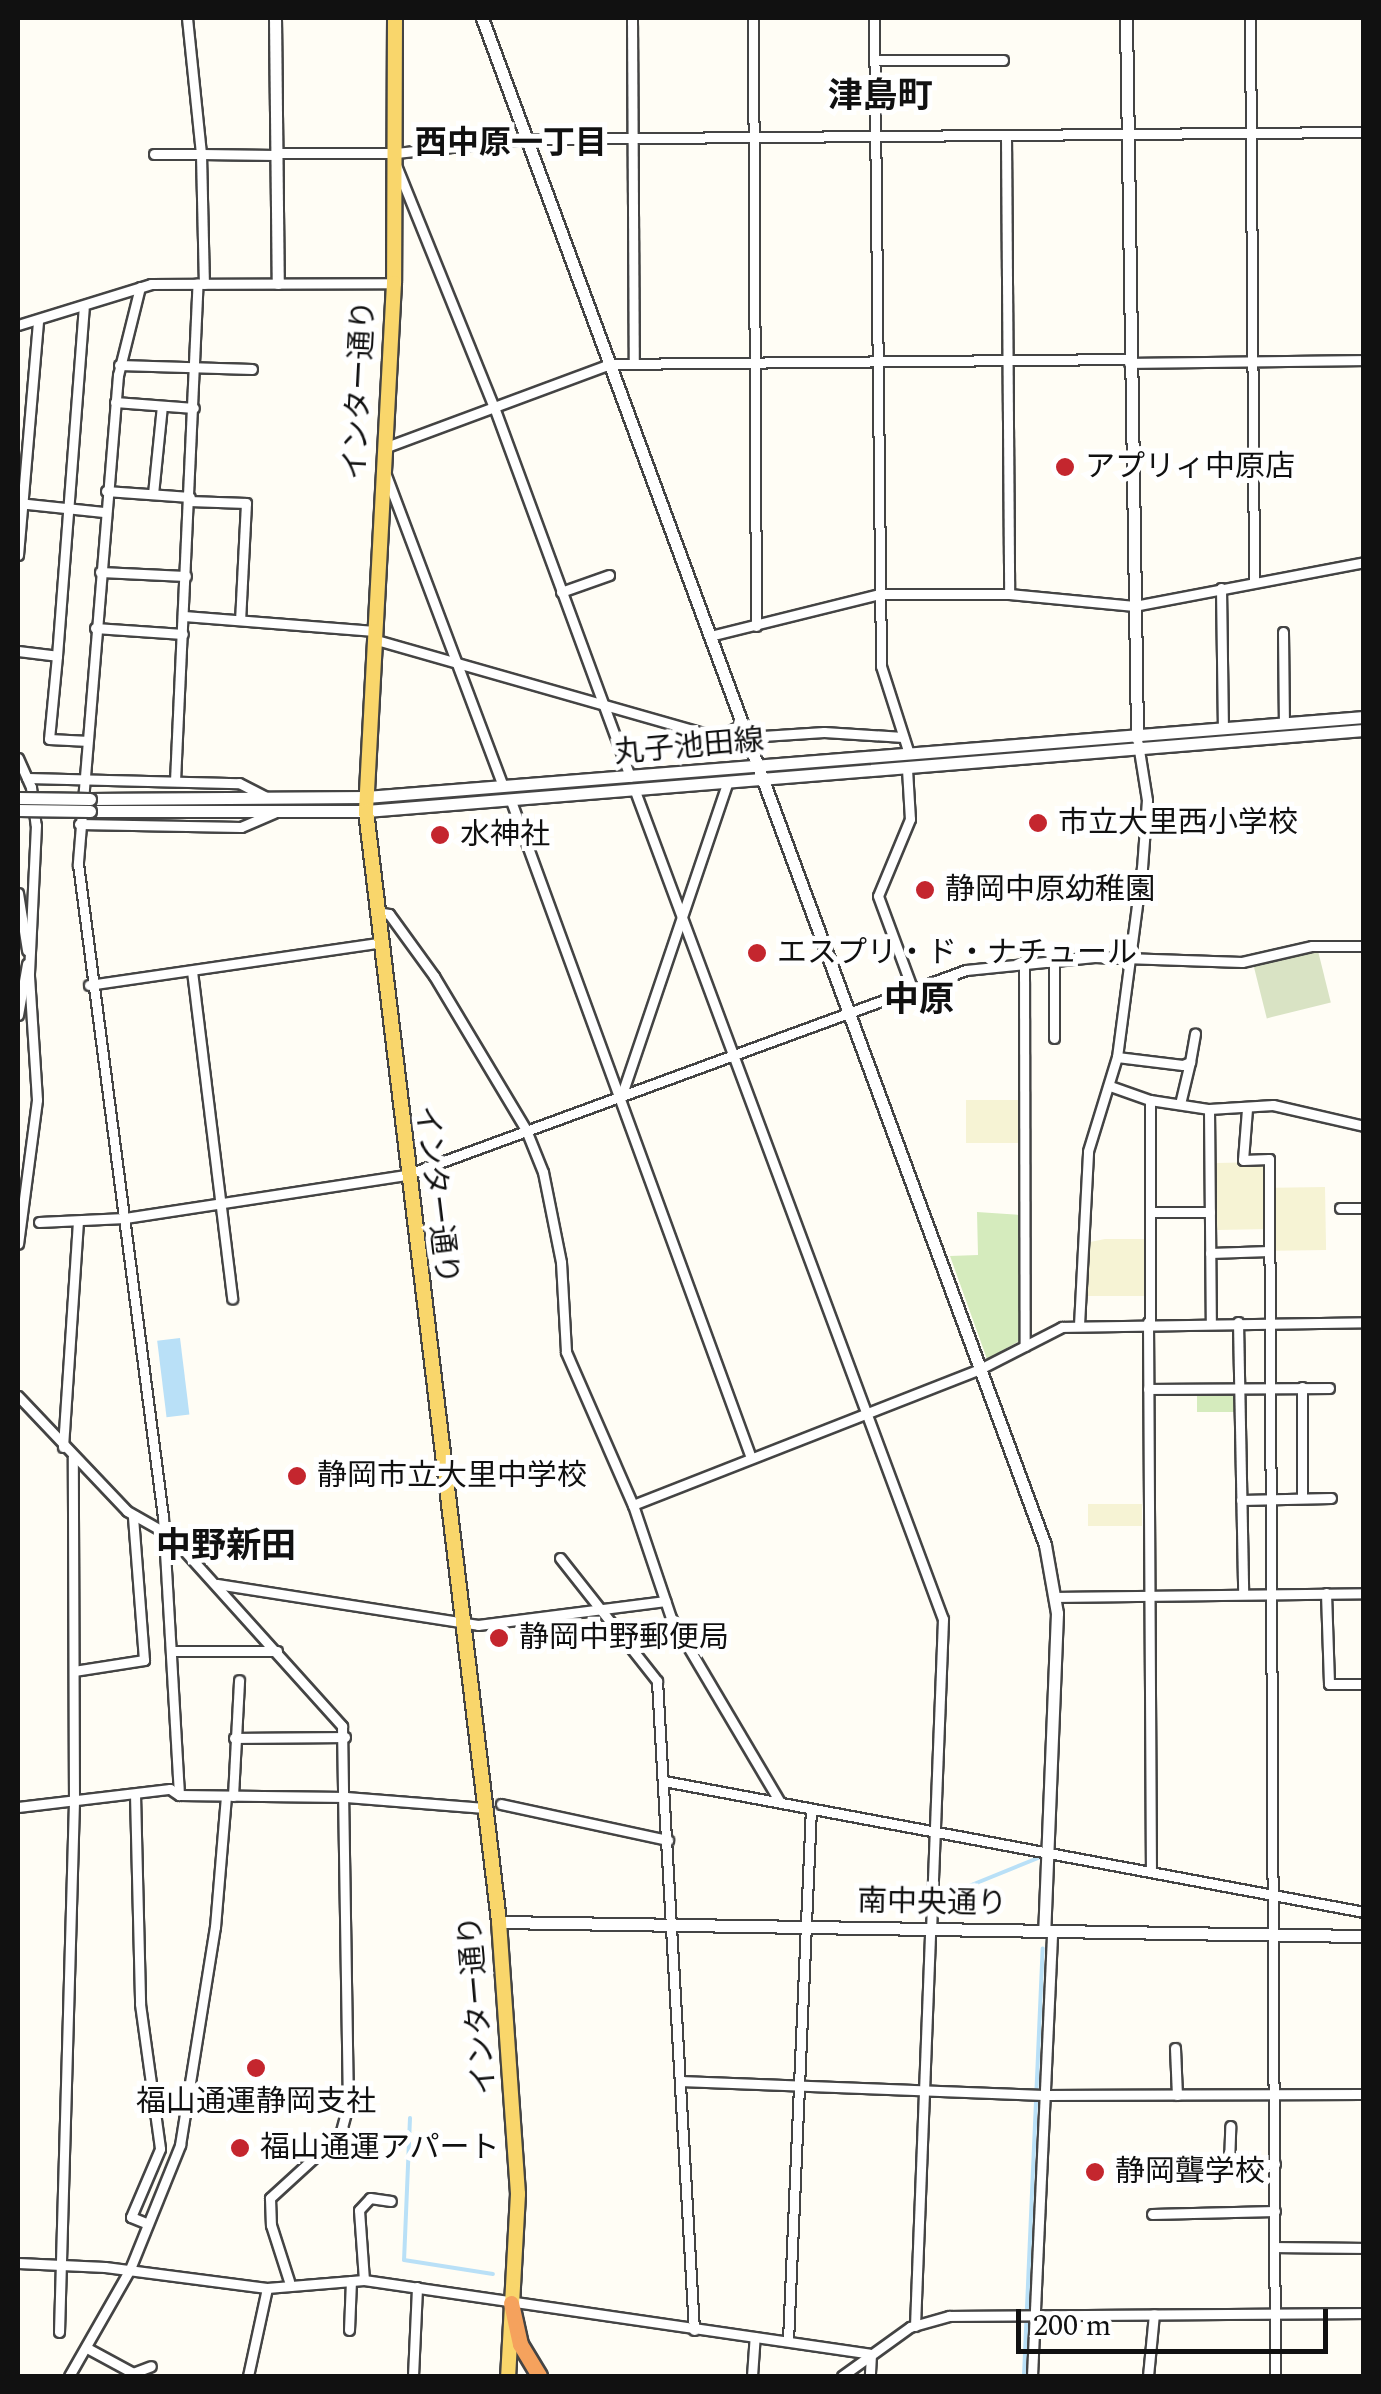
<!DOCTYPE html>
<meta charset="utf-8">
<style>
body{margin:0}
#map{position:relative;width:1381px;height:2394px;overflow:hidden;background:#fffdf5;font-family:Spectral,"Noto Sans JP",serif}
div>[style]{position:absolute}
[style*='--x']{left:calc(var(--x)*1px);top:calc(var(--y)*1px);width:calc(var(--w)*1px);rotate:calc(var(--a)*1deg)}
.farmland>*{inset:0;background:#f6f3d4;transform-origin:0 0}
.green>*{inset:0;background:#d5ebbd;transform-origin:0 0}
.cemetery>*{inset:0;background:#d9e3c4;transform-origin:0 0}
.water>*{inset:0;background:#b9e0f7;transform-origin:0 0}
.stream>*{height:4px;margin:-2px;padding:0 2px;transform-origin:2px;border-radius:2px;background:#b9e0f7}
.roads{filter:drop-shadow(2px 0 #444) drop-shadow(-2px 0 #444) drop-shadow(0 2px #444) drop-shadow(0 -2px #444)}
.minor>*{height:9px;margin:-4.5px;padding:0 4.5px;transform-origin:4.5px;border-radius:4.5px;background:#fff}
.tertiary>*{height:11px;margin:-5.5px;padding:0 5.5px;transform-origin:5.5px;border-radius:5.5px;background:#fff}
.primary>*{height:14px;margin:-7px;padding:0 7px;transform-origin:7px;border-radius:7px;background:#f9d66b}
.motorway>*{height:15px;margin:-7.5px;padding:0 7.5px;transform-origin:7.5px;border-radius:7.5px;background:#f5a25d}
.bridges{filter:drop-shadow(2px 0 #444) drop-shadow(-2px 0 #444) drop-shadow(0 2px #444) drop-shadow(0 -2px #444)}
.tertiary-bridge>*{height:11px;margin:-5.5px;padding:0 5.5px;transform-origin:5.5px;border-radius:5.5px;background:#fff}
.dots>*{width:28px;height:28px;translate:-50% -50%;box-sizing:border-box;border:5px solid #fff;border-radius:50%}
span{translate:-50% -50%;white-space:nowrap;text-align:center;line-height:1.15;-webkit-text-stroke:10px #fff;paint-order:stroke}
.street-label{font-size:30px;color:#111}
.poi-label{font-size:30px;color:#111}
.left{translate:0 -50%;text-align:left}
.neighbourhood-label{font-size:32px;color:#111;font-weight:700}
.quarter-label{font-size:35px;color:#111;font-weight:700}
.frame{position:absolute;inset:0;border:20px solid #111;pointer-events:none}
.scale{position:absolute;left:1016px;top:2309px;width:312px;height:45px;box-sizing:border-box;border:5px solid #111;border-top:0;padding-left:12px;font-size:30px;line-height:35px;white-space:nowrap;color:#111;-webkit-text-stroke:8px #fff;paint-order:stroke}
</style>
<div id="map">
<div class="farmland">
<i style="left:966px;top:1100px;width:55px;height:43px"></i>
<i style="left:1267px;top:1162px;width:67px;height:51px;rotate:89deg"></i>
<i style="left:1325px;top:1187px;width:63px;height:50px;rotate:89deg"></i>
<i style="clip-path:polygon(1105px 1239px,1147px 1239px,1147px 1296px,1084px 1296px,1085px 1243px)"></i>
<i style="left:1088px;top:1504px;width:54px;height:22px"></i>
</div>
<div class="green">
<i style="clip-path:polygon(977px 1212px,1020px 1215px,1021px 1340px,987px 1359px,950px 1256px,978px 1255px)"></i>
<i style="left:1197px;top:1394px;width:38px;height:18px"></i>
</div>
<div class="cemetery">
<i style="left:1318px;top:951px;width:53px;height:66px;rotate:76deg"></i>
</div>
<div class="water">
<i style="left:180px;top:1338px;width:77px;height:23px;rotate:83deg"></i>
</div>
<div class="stream">
<i style="--x:942;--y:1897;--w:109;--a:-22.1"></i>
<i style="--x:410;--y:2118;--w:142;--a:92.4"></i>
<i style="--x:404;--y:2260;--w:90;--a:8.9"></i>
<i style="--x:1024;--y:2376;--w:428;--a:-87.5"></i>
</div>
<div class="roads">
<div class="minor">
<i style="--x:187;--y:18;--w:137;--a:84.1"></i>
<i style="--x:201;--y:154;--w:75;--a:0.8"></i>
<i style="--x:632;--y:18;--w:346;--a:89.7"></i>
<i style="--x:753;--y:18;--w:608;--a:89.72"></i>
<i style="--x:874;--y:18;--w:648;--a:89.38"></i>
<i style="--x:881;--y:666;--w:92;--a:72.3"></i>
<i style="--x:1250;--y:18;--w:564;--a:89.59"></i>
<i style="--x:875;--y:60;--w:128;--a:0"></i>
<i style="--x:1006;--y:137;--w:457;--a:89.6"></i>
<i style="--x:276;--y:153;--w:120;--a:0"></i>
<i style="--x:396;--y:153;--w:131;--a:-6.1"></i>
<i style="--x:526;--y:139;--w:838;--a:-0.48"></i>
<i style="--x:154;--y:154;--w:47;--a:0"></i>
<i style="--x:201;--y:154;--w:130;--a:88.7"></i>
<i style="--x:396;--y:165;--w:261;--a:68"></i>
<i style="--x:494;--y:407;--w:394;--a:69.8"></i>
<i style="--x:140;--y:287;--w:91;--a:104"></i>
<i style="--x:118;--y:375;--w:491;--a:94.7"></i>
<i style="--x:78;--y:864;--w:659;--a:82.58"></i>
<i style="--x:163;--y:1517;--w:278;--a:86.7"></i>
<i style="--x:18;--y:325;--w:139;--a:-17.1"></i>
<i style="--x:151;--y:284;--w:243;--a:-0.2"></i>
<i style="--x:1129;--y:363;--w:235;--a:-0.7"></i>
<i style="--x:119;--y:365;--w:133;--a:1.7"></i>
<i style="--x:115;--y:402;--w:79;--a:4.3"></i>
<i style="--x:384;--y:448;--w:241;--a:-20.4"></i>
<i style="--x:610;--y:364;--w:519;--a:-0.55"></i>
<i style="--x:386;--y:475;--w:332;--a:69.4"></i>
<i style="--x:106;--y:491;--w:84;--a:4.1"></i>
<i style="--x:153;--y:494;--w:88;--a:-84.2"></i>
<i style="--x:189;--y:501;--w:57;--a:2"></i>
<i style="--x:246;--y:503;--w:117;--a:92.9"></i>
<i style="--x:18;--y:503;--w:86;--a:6"></i>
<i style="--x:18;--y:555;--w:236;--a:-85.1"></i>
<i style="--x:100;--y:572;--w:86;--a:2.7"></i>
<i style="--x:1221;--y:588;--w:140;--a:89.2"></i>
<i style="--x:561;--y:592;--w:51;--a:-19.5"></i>
<i style="--x:184;--y:616;--w:191;--a:4.5"></i>
<i style="--x:95;--y:628;--w:88;--a:3.9"></i>
<i style="--x:1283;--y:632;--w:91;--a:89.4"></i>
<i style="--x:710;--y:636;--w:175;--a:-13.9"></i>
<i style="--x:880;--y:594;--w:129;--a:0"></i>
<i style="--x:1009;--y:594;--w:126;--a:5.5"></i>
<i style="--x:1134;--y:606;--w:234;--a:-10.8"></i>
<i style="--x:373;--y:639;--w:359;--a:15.9"></i>
<i style="--x:718;--y:737;--w:27;--a:-27"></i>
<i style="--x:18;--y:651;--w:39;--a:7"></i>
<i style="--x:57;--y:656;--w:83;--a:95.5"></i>
<i style="--x:49;--y:739;--w:35;--a:3"></i>
<i style="--x:57;--y:656;--w:348;--a:-85.6"></i>
<i style="--x:747;--y:737;--w:77;--a:-3.7"></i>
<i style="--x:824;--y:732;--w:79;--a:3.6"></i>
<i style="--x:18;--y:758;--w:32;--a:66"></i>
<i style="--x:31;--y:787;--w:38;--a:83"></i>
<i style="--x:36;--y:825;--w:151;--a:92.7"></i>
<i style="--x:29;--y:976;--w:124;--a:86.3"></i>
<i style="--x:37;--y:1100;--w:145;--a:97.5"></i>
<i style="--x:907;--y:769;--w:50;--a:86.6"></i>
<i style="--x:910;--y:819;--w:83;--a:112.6"></i>
<i style="--x:878;--y:896;--w:98;--a:69.7"></i>
<i style="--x:27;--y:778;--w:212;--a:1.4"></i>
<i style="--x:239;--y:783;--w:29;--a:27"></i>
<i style="--x:175;--y:781;--w:498;--a:-87.4"></i>
<i style="--x:635;--y:791;--w:883;--a:69.6"></i>
<i style="--x:943;--y:1619;--w:309;--a:92.2"></i>
<i style="--x:511;--y:801;--w:699;--a:69.93"></i>
<i style="--x:79;--y:824;--w:162;--a:1.1"></i>
<i style="--x:241;--y:827;--w:36;--a:-23"></i>
<i style="--x:18;--y:893;--w:58;--a:81"></i>
<i style="--x:377;--y:912;--w:12;--a:9"></i>
<i style="--x:389;--y:914;--w:77;--a:54"></i>
<i style="--x:434;--y:976;--w:179;--a:59.1"></i>
<i style="--x:526;--y:1130;--w:45;--a:68"></i>
<i style="--x:543;--y:1172;--w:92;--a:78.7"></i>
<i style="--x:561;--y:1262;--w:90;--a:86.8"></i>
<i style="--x:566;--y:1352;--w:167;--a:66.4"></i>
<i style="--x:633;--y:1505;--w:119;--a:71.4"></i>
<i style="--x:671;--y:1618;--w:214;--a:59.4"></i>
<i style="--x:1054;--y:960;--w:78;--a:90"></i>
<i style="--x:1024;--y:963;--w:383;--a:89.9"></i>
<i style="--x:192;--y:971;--w:330;--a:83"></i>
<i style="--x:89;--y:985;--w:291;--a:-8.3"></i>
<i style="--x:18;--y:1015;--w:52;--a:-80"></i>
<i style="--x:1117;--y:1057;--w:66;--a:6.9"></i>
<i style="--x:1183;--y:1065;--w:8;--a:-23"></i>
<i style="--x:1190;--y:1062;--w:29;--a:-80"></i>
<i style="--x:1110;--y:1086;--w:42;--a:19.3"></i>
<i style="--x:1150;--y:1100;--w:60;--a:8.7"></i>
<i style="--x:1209;--y:1109;--w:64;--a:-3.6"></i>
<i style="--x:1273;--y:1105;--w:93;--a:13"></i>
<i style="--x:621;--y:1097;--w:331;--a:-71.3"></i>
<i style="--x:1150;--y:1100;--w:222;--a:90"></i>
<i style="--x:1180;--y:1104;--w:43;--a:-76.6"></i>
<i style="--x:1209;--y:1109;--w:213;--a:89.5"></i>
<i style="--x:1247;--y:1109;--w:51;--a:94.5"></i>
<i style="--x:1243;--y:1160;--w:26;--a:-2"></i>
<i style="--x:1269;--y:1159;--w:1217;--a:89.72"></i>
<i style="--x:1340;--y:1208;--w:24;--a:0"></i>
<i style="--x:1150;--y:1212;--w:60;--a:0"></i>
<i style="--x:39;--y:1222;--w:86;--a:-2.7"></i>
<i style="--x:125;--y:1218;--w:284;--a:-8.7"></i>
<i style="--x:406;--y:1175;--w:596;--a:-20.11"></i>
<i style="--x:966;--y:970;--w:129;--a:-5.8"></i>
<i style="--x:1094;--y:957;--w:148;--a:1.9"></i>
<i style="--x:1242;--y:962;--w:72;--a:-12.9"></i>
<i style="--x:1312;--y:946;--w:52;--a:0"></i>
<i style="--x:1210;--y:1253;--w:59;--a:-1.9"></i>
<i style="--x:1148;--y:1322;--w:547;--a:89.69"></i>
<i style="--x:1238;--y:1322;--w:272;--a:88.9"></i>
<i style="--x:1079;--y:1325;--w:174;--a:-87"></i>
<i style="--x:1088;--y:1151;--w:98;--a:-72.9"></i>
<i style="--x:1117;--y:1057;--w:191;--a:-82.5"></i>
<i style="--x:1142;--y:868;--w:68;--a:-85.8"></i>
<i style="--x:1147;--y:800;--w:57;--a:-99.1"></i>
<i style="--x:1302;--y:1387;--w:111;--a:90"></i>
<i style="--x:1148;--y:1389;--w:181;--a:-0.3"></i>
<i style="--x:18;--y:1396;--w:158;--a:46.5"></i>
<i style="--x:127;--y:1511;--w:51;--a:29.6"></i>
<i style="--x:171;--y:1536;--w:256;--a:48"></i>
<i style="--x:342;--y:1726;--w:379;--a:89.1"></i>
<i style="--x:348;--y:2105;--w:30;--a:105"></i>
<i style="--x:340;--y:2134;--w:95;--a:137.6"></i>
<i style="--x:270;--y:2198;--w:27;--a:88"></i>
<i style="--x:271;--y:2225;--w:59;--a:72.2"></i>
<i style="--x:63;--y:1447;--w:225;--a:-86.2"></i>
<i style="--x:1241;--y:1500;--w:90;--a:-1.3"></i>
<i style="--x:633;--y:1505;--w:373;--a:-21.4"></i>
<i style="--x:980;--y:1369;--w:92;--a:-27.1"></i>
<i style="--x:1062;--y:1327;--w:302;--a:-0.9"></i>
<i style="--x:560;--y:1558;--w:157;--a:51.7"></i>
<i style="--x:657;--y:1681;--w:650;--a:86.74"></i>
<i style="--x:217;--y:1584;--w:264;--a:8.9"></i>
<i style="--x:478;--y:1625;--w:189;--a:-7.3"></i>
<i style="--x:1326;--y:1593;--w:91;--a:88.1"></i>
<i style="--x:1329;--y:1684;--w:35;--a:0"></i>
<i style="--x:1057;--y:1597;--w:307;--a:-0.7"></i>
<i style="--x:172;--y:1651;--w:105;--a:0"></i>
<i style="--x:74;--y:1671;--w:71;--a:-8.9"></i>
<i style="--x:144;--y:1660;--w:144;--a:-94.4"></i>
<i style="--x:234;--y:1738;--w:111;--a:-0.5"></i>
<i style="--x:664;--y:1781;--w:712;--a:10.6"></i>
<i style="--x:135;--y:1794;--w:210;--a:88.6"></i>
<i style="--x:140;--y:2004;--w:146;--a:82.1"></i>
<i style="--x:160;--y:2149;--w:74;--a:113.1"></i>
<i style="--x:131;--y:2217;--w:18;--a:22"></i>
<i style="--x:233;--y:1796;--w:116;--a:-87"></i>
<i style="--x:501;--y:1804;--w:171;--a:12.2"></i>
<i style="--x:18;--y:1807;--w:153;--a:-6.8"></i>
<i style="--x:170;--y:1789;--w:11;--a:34"></i>
<i style="--x:179;--y:1795;--w:167;--a:0.7"></i>
<i style="--x:346;--y:1797;--w:139;--a:4.5"></i>
<i style="--x:1175;--y:2048;--w:47;--a:87.6"></i>
<i style="--x:680;--y:2081;--w:364;--a:2.2"></i>
<i style="--x:1044;--y:2095;--w:320;--a:-0.2"></i>
<i style="--x:1152;--y:2164;--w:123;--a:0"></i>
<i style="--x:1229;--y:2164;--w:38;--a:-88"></i>
<i style="--x:1152;--y:2214;--w:123;--a:-1.4"></i>
<i style="--x:1275;--y:2247;--w:89;--a:0.6"></i>
<i style="--x:18;--y:2263;--w:87;--a:2.6"></i>
<i style="--x:105;--y:2267;--w:163;--a:7.4"></i>
<i style="--x:364;--y:2280;--w:70;--a:-94.1"></i>
<i style="--x:359;--y:2210;--w:16;--a:-47"></i>
<i style="--x:370;--y:2198;--w:21;--a:8"></i>
<i style="--x:915;--y:2326;--w:398;--a:-87.8"></i>
<i style="--x:349;--y:2330;--w:49;--a:-87.7"></i>
<i style="--x:59;--y:2332;--w:532;--a:-88.38"></i>
<i style="--x:74;--y:1800;--w:343;--a:-90.2"></i>
<i style="--x:788;--y:2341;--w:533;--a:-87.53"></i>
<i style="--x:87;--y:2348;--w:52;--a:28.5"></i>
<i style="--x:133;--y:2373;--w:19;--a:-21"></i>
<i style="--x:69;--y:2376;--w:123;--a:-60.3"></i>
<i style="--x:130;--y:2269;--w:134;--a:-68"></i>
<i style="--x:180;--y:2145;--w:221;--a:-80.9"></i>
<i style="--x:215;--y:1927;--w:131;--a:-85.2"></i>
<i style="--x:248;--y:2376;--w:90;--a:-77.8"></i>
<i style="--x:267;--y:2288;--w:97;--a:-4.7"></i>
<i style="--x:364;--y:2280;--w:512;--a:8.3"></i>
<i style="--x:871;--y:2354;--w:22;--a:93"></i>
<i style="--x:413;--y:2376;--w:89;--a:-87.4"></i>
<i style="--x:752;--y:2376;--w:39;--a:-86"></i>
<i style="--x:842;--y:2376;--w:84;--a:-35.8"></i>
<i style="--x:910;--y:2327;--w:41;--a:-15.8"></i>
<i style="--x:949;--y:2316;--w:415;--a:-0.4"></i>
<i style="--x:1032;--y:2376;--w:445;--a:-87.4"></i>
<i style="--x:1148;--y:2376;--w:62;--a:-84.5"></i>
</div>
<div class="tertiary">
<i style="--x:275;--y:18;--w:265;--a:89.4"></i>
<i style="--x:482;--y:18;--w:1627;--a:69.76"></i>
<i style="--x:1045;--y:1545;--w:69;--a:80"></i>
<i style="--x:1057;--y:1613;--w:317;--a:92.3"></i>
<i style="--x:1126;--y:18;--w:720;--a:89.12"></i>
<i style="--x:90;--y:799;--w:276;--a:-0.4"></i>
<i style="--x:366;--y:797;--w:1001;--a:-4.58"></i>
<i style="--x:90;--y:811;--w:276;--a:0"></i>
<i style="--x:366;--y:811;--w:1001;--a:-4.64"></i>
<i style="--x:499;--y:1922;--w:865;--a:0.93"></i>
</div>
<div class="primary">
<i style="--x:395;--y:18;--w:265;--a:90.2"></i>
<i style="--x:394;--y:283;--w:529;--a:93.04"></i>
<i style="--x:366;--y:811;--w:1119;--a:83.17"></i>
<i style="--x:499;--y:1922;--w:273;--a:86"></i>
<i style="--x:518;--y:2194;--w:182;--a:93.1"></i>
</div>
<div class="motorway">
<i style="--x:511;--y:2303;--w:42;--a:77.6"></i>
<i style="--x:520;--y:2344;--w:37;--a:59"></i>
</div>
</div>
<div class="bridges">
<div class="tertiary-bridge">
<i style="--x:18;--y:798;--w:72;--a:0.8"></i>
<i style="--x:18;--y:810;--w:72;--a:0.8"></i>
</div>
</div>
<div class="dots">
<i style="left:1065px;top:467px;background:#c4262e"></i>
<i style="left:1038px;top:823px;background:#c4262e"></i>
<i style="left:440px;top:835px;background:#c4262e"></i>
<i style="left:925px;top:890px;background:#c4262e"></i>
<i style="left:757px;top:953px;background:#c4262e"></i>
<i style="left:297px;top:1476px;background:#c4262e"></i>
<i style="left:499px;top:1638px;background:#c4262e"></i>
<i style="left:256px;top:2068px;background:#c4262e"></i>
<i style="left:240px;top:2148px;background:#c4262e"></i>
<i style="left:1095px;top:2172px;background:#c4262e"></i>
</div>
<div class="street-label">
<span style="left:360px;top:390px;rotate:-87deg">インター通り</span>
<span style="left:689px;top:747px;rotate:-5deg">丸子池田線</span>
<span style="left:436px;top:1195px;rotate:83deg">インター通り</span>
<span style="left:932px;top:1903px;rotate:1deg">南中央通り</span>
<span style="left:478px;top:2005px;rotate:-95deg">インター通り</span>
</div>
<div class="poi-label">
<span class="left" style="left:1085px;top:467px">アプリィ中原店</span>
<span class="left" style="left:1058px;top:823px">市立大里西小学校</span>
<span class="left" style="left:460px;top:835px">水神社</span>
<span class="left" style="left:945px;top:890px">静岡中原幼稚園</span>
<span class="left" style="left:777px;top:953px">エスプリ・ド・ナチュール</span>
<span class="left" style="left:317px;top:1476px">静岡市立大里中学校</span>
<span class="left" style="left:519px;top:1638px">静岡中野郵便局</span>
<span style="left:256px;top:2102px">福山通運静岡支社</span>
<span class="left" style="left:260px;top:2148px">福山通運アパート</span>
<span class="left" style="left:1115px;top:2172px">静岡聾学校</span>
</div>
<div class="neighbourhood-label">
<span style="left:511px;top:144px">西中原一丁目</span>
</div>
<div class="quarter-label">
<span style="left:880px;top:97px">津島町</span>
<span style="left:919px;top:1001px">中原</span>
<span style="left:226px;top:1547px">中野新田</span>
</div>
<div class="frame"></div>
<div class="scale">200 m</div>
</div>
